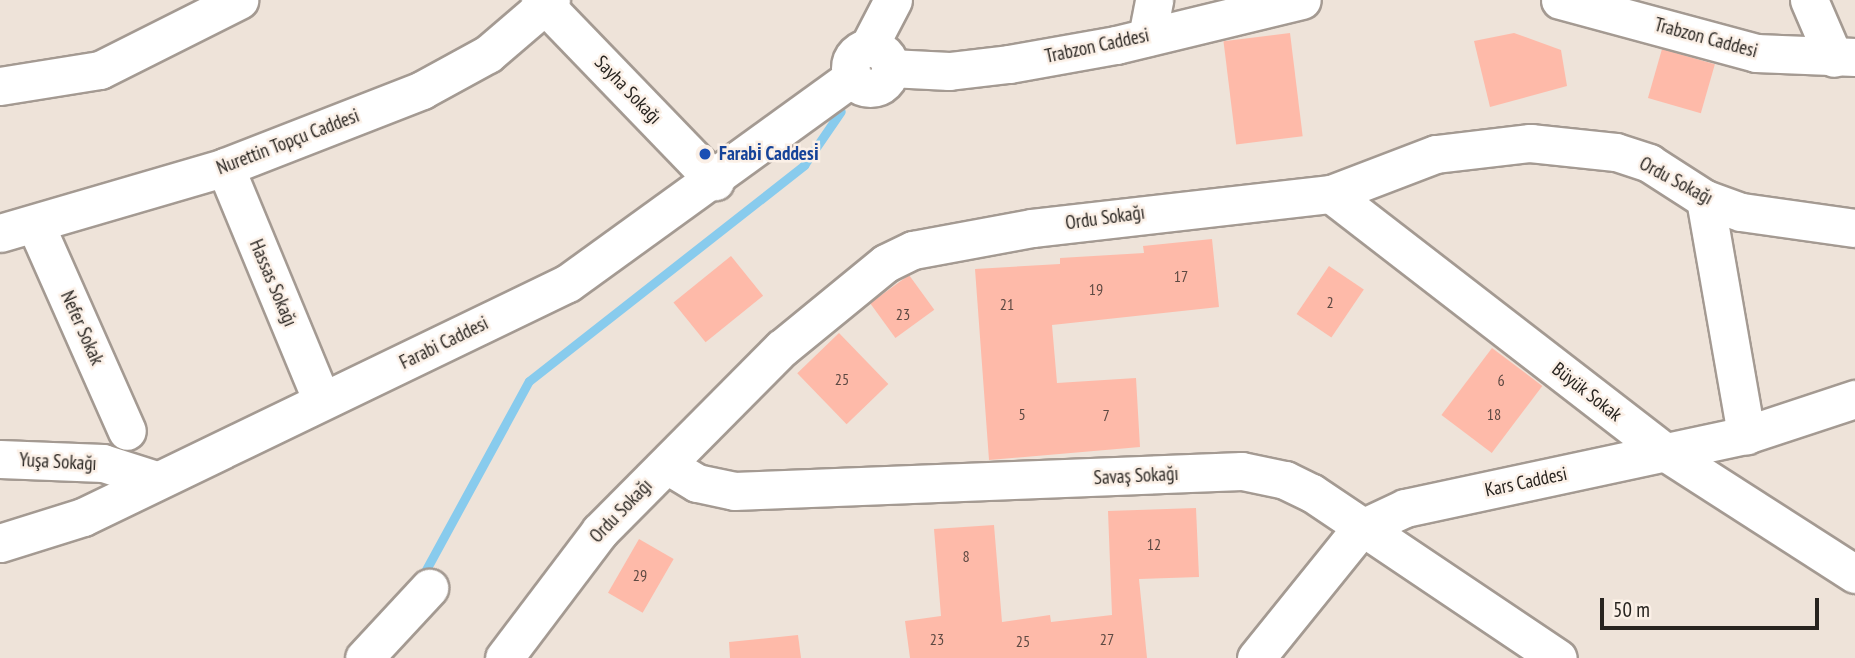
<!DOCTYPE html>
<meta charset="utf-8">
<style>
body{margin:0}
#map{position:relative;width:1855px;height:658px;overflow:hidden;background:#eee3d9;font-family:"PT Sans Narrow",sans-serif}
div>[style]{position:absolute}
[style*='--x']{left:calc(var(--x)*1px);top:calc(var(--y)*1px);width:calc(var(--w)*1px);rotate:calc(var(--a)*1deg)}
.stream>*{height:9px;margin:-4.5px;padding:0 4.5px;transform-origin:4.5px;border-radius:4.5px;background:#88cbed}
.building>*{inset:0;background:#febaa9;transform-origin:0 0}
.roads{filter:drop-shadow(2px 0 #a49a92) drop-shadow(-2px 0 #a49a92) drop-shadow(0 2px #a49a92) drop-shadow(0 -2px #a49a92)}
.minor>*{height:37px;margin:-18.5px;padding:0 18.5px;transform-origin:18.5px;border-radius:18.5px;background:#fff}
.minor>.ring{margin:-18.5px;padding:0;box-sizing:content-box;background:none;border:37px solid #fff;border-radius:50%}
.dots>*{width:19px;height:19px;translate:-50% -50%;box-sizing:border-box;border:4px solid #fbf0e7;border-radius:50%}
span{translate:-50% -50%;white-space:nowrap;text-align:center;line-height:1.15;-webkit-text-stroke:5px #fbf0e7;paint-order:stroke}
.number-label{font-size:16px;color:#5d4942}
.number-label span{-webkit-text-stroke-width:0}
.street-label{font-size:19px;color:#27231f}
.transit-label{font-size:19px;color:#164399;font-weight:700}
.left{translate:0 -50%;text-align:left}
.scale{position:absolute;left:1600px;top:598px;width:219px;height:32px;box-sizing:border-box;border:4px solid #27231f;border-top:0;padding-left:9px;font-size:21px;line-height:24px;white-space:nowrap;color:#27231f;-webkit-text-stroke:5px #fbf0e7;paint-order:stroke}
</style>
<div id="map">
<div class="stream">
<i style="--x:422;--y:577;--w:223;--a:-61.4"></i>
<i style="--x:529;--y:381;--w:350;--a:-38.1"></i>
<i style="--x:804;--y:165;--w:65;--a:-55.6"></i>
</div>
<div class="building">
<i style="left:1290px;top:33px;width:104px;height:67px;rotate:83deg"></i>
<i style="clip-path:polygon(1514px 33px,1561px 50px,1567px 86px,1490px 107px,1474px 41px)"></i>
<i style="left:1662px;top:49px;width:55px;height:51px;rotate:16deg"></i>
<i style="clip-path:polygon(1212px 239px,1219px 307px,1052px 325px,1057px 383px,1136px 378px,1140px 447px,989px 460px,975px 269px,1060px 264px,1060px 258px,1144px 253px,1143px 246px)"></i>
<i style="left:731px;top:256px;width:51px;height:74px;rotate:51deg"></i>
<i style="left:1329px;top:266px;width:42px;height:58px;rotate:34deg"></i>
<i style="left:909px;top:275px;width:43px;height:48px;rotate:54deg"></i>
<i style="left:839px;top:333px;width:71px;height:58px;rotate:46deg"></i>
<i style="left:1492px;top:348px;width:63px;height:84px;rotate:37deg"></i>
<i style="clip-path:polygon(1196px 508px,1199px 577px,1139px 579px,1147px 658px,910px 658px,905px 621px,941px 616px,934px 529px,994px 525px,1002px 622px,1050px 615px,1051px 622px,1112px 615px,1108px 511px)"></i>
<i style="left:639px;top:539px;width:40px;height:62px;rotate:30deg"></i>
<i style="clip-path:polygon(798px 635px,801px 658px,730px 658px,729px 642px)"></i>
</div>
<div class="roads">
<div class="minor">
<i style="--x:540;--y:0;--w:252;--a:46"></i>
<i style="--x:1560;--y:0;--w:203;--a:15.1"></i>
<i style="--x:1756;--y:53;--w:99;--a:2.3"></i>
<i style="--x:1809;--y:0;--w:63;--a:66.7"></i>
<i style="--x:1147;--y:37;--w:38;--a:-79"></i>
<i style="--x:868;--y:48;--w:54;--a:-62.5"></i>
<i class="ring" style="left:850px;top:48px;width:3px;height:3px"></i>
<i style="--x:890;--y:68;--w:59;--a:2.9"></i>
<i style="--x:949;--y:71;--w:60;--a:-6.7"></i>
<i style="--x:1009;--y:64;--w:109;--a:-10.1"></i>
<i style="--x:1116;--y:45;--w:191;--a:-13.6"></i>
<i style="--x:0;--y:86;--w:101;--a:-9.1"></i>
<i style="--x:100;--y:70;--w:156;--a:-26.7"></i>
<i style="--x:225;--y:167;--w:251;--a:67.5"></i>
<i style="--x:1331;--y:194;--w:422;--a:37.7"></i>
<i style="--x:1665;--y:452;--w:226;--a:32.7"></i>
<i style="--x:1705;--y:199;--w:240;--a:80.1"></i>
<i style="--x:36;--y:226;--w:224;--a:66.1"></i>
<i style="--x:0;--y:233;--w:234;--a:-16.3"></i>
<i style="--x:225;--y:167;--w:212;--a:-21.3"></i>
<i style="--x:422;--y:90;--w:75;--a:-28.6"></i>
<i style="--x:488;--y:54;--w:83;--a:-40.6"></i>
<i style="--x:0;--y:459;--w:103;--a:2.2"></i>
<i style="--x:103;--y:463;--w:56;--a:17.8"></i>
<i style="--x:667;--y:465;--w:35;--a:31"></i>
<i style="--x:697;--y:483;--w:38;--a:12"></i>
<i style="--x:734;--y:491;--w:508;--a:-2.25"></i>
<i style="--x:1242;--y:471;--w:44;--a:11.8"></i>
<i style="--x:1285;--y:480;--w:30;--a:26"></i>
<i style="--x:1312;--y:493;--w:296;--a:33.9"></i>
<i style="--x:0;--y:543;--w:87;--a:-17.4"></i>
<i style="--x:83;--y:517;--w:538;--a:-25.76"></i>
<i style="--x:568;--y:283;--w:352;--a:-35.9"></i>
<i style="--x:364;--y:658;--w:96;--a:-47.1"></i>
<i style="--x:504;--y:658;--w:159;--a:-52.9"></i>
<i style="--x:600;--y:531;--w:258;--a:-45.2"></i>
<i style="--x:782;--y:348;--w:134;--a:-39.3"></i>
<i style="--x:886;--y:263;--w:30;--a:-26"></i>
<i style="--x:913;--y:250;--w:121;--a:-10.5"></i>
<i style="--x:1032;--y:228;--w:301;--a:-6.5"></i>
<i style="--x:1331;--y:194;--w:112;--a:-20.9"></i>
<i style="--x:1436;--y:154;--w:95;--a:-6.7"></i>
<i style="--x:1530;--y:143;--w:86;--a:6"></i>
<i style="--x:1616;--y:152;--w:35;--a:18"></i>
<i style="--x:1649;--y:163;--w:67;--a:32.7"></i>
<i style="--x:1705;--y:199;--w:38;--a:20"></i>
<i style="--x:1741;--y:212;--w:115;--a:8"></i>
<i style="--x:1256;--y:658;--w:166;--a:-51.1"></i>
<i style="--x:1360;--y:529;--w:50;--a:-25"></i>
<i style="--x:1405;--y:508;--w:349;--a:-12.1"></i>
<i style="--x:1746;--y:435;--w:115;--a:-18.3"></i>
</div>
</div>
<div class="dots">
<i style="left:705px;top:154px;background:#1a4fb4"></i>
</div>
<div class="number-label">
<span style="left:1181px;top:276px">17</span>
<span style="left:1096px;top:289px">19</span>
<span style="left:1330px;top:302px">2</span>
<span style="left:1007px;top:304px">21</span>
<span style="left:903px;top:314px">23</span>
<span style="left:842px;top:379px">25</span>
<span style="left:1501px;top:380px">6</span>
<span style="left:1022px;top:414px">5</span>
<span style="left:1494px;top:414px">18</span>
<span style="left:1106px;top:415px">7</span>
<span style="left:1154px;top:544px">12</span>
<span style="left:966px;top:556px">8</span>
<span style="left:640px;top:575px">29</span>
<span style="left:937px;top:639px">23</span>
<span style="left:1107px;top:639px">27</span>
<span style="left:1023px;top:641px">25</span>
</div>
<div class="street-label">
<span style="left:1706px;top:38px;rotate:15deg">Trabzon Caddesi</span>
<span style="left:1097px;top:46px;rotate:-12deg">Trabzon Caddesi</span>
<span style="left:628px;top:90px;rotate:46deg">Sayha Sokağı</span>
<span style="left:288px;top:142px;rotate:-21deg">Nurettin Topçu Caddesi</span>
<span style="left:1676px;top:181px;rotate:28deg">Ordu Sokağı</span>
<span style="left:1105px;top:218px;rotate:-8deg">Ordu Sokağı</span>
<span style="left:273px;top:283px;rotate:67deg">Hassas Sokağı</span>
<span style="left:82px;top:328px;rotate:66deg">Nefer Sokak</span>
<span style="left:444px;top:343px;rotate:-26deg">Farabi Caddesi</span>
<span style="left:1587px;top:392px;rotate:38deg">Büyük Sokak</span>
<span style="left:58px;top:462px;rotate:3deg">Yuşa Sokağı</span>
<span style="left:1136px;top:476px;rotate:-3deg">Savaş Sokağı</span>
<span style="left:1526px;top:482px;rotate:-12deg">Kars Caddesi</span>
<span style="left:621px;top:511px;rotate:-46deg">Ordu Sokağı</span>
</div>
<div class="transit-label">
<span class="left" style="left:719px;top:154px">Farabi̇ Caddesi̇</span>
</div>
<div class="scale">50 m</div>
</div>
